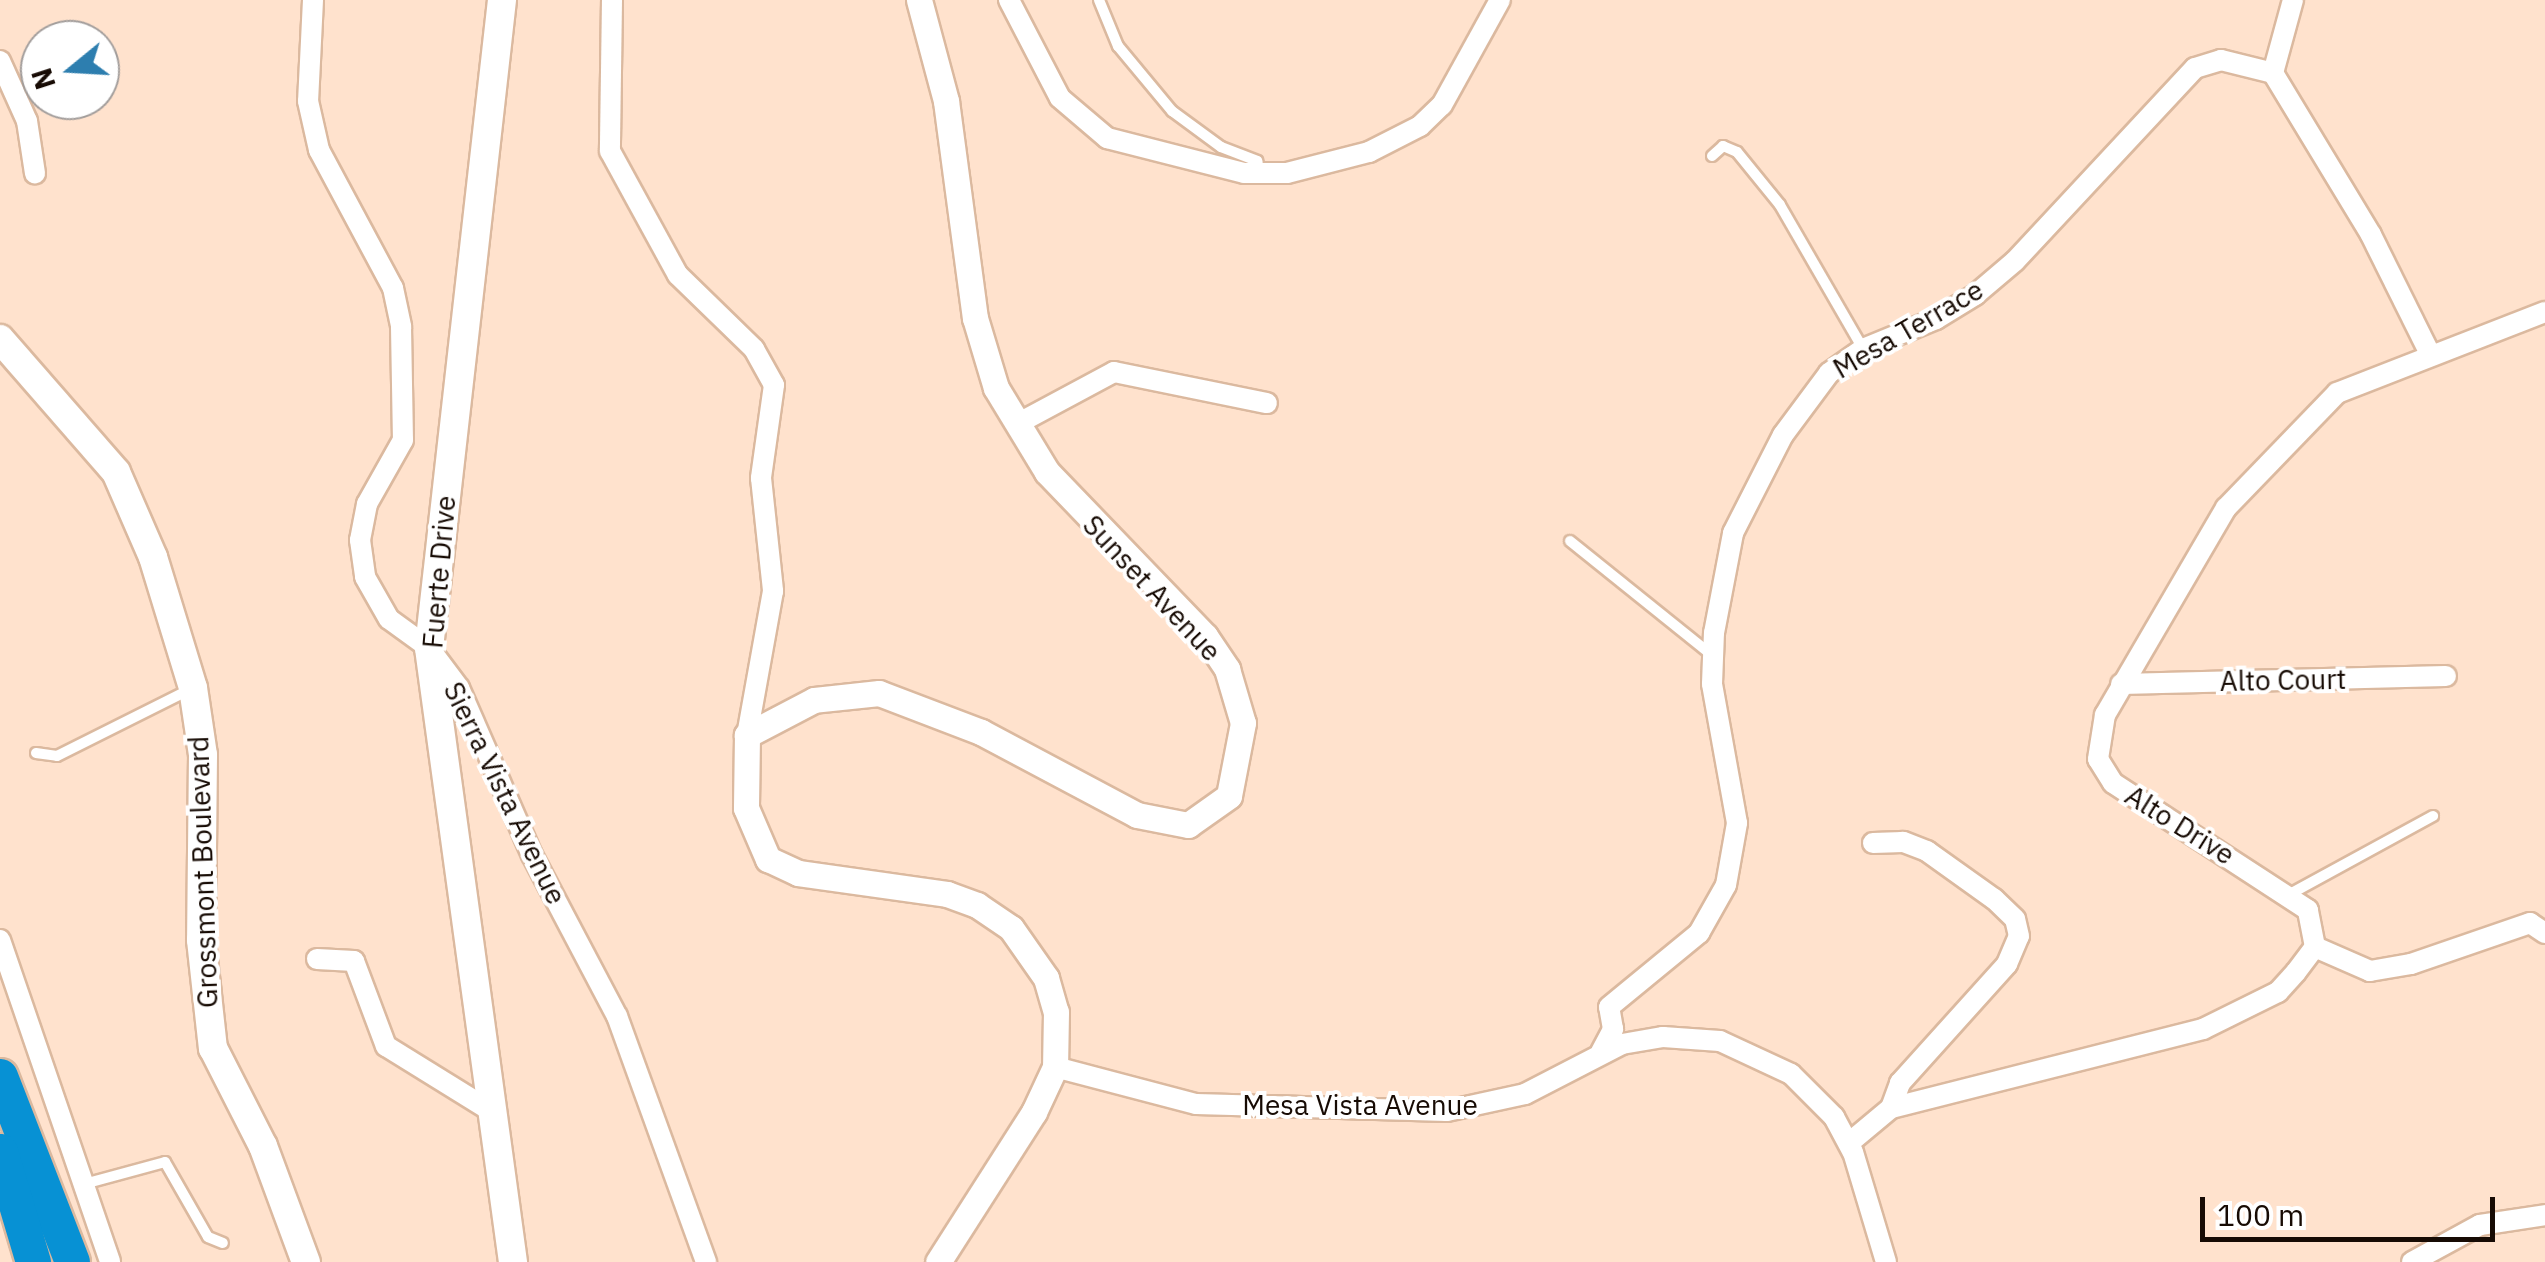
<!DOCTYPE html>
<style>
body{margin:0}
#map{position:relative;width:2545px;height:1262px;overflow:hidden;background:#ffe2cd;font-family:"IBM Plex Sans",sans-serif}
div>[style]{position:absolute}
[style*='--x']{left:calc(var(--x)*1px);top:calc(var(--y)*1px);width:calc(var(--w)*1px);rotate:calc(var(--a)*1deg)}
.roads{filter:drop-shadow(2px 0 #dbb99f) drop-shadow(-2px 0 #dbb99f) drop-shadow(0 2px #dbb99f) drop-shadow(0 -2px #dbb99f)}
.service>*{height:10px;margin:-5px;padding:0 5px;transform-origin:5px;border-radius:5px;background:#fff}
.minor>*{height:20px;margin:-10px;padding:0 10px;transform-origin:10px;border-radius:10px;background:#fff}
.tertiary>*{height:25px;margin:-12.5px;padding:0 12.5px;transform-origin:12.5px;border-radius:12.5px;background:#fff}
.secondary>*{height:28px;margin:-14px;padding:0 14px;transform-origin:14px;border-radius:14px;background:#fff}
.motorway>*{height:35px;margin:-17.5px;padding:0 17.5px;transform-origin:17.5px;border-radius:17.5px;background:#0791d4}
span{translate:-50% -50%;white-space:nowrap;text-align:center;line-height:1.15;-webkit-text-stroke:8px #fff;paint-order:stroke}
.street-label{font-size:28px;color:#170b04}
.north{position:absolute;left:20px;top:20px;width:100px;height:100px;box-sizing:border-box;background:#fff;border:2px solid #a29d9b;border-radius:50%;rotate:252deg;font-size:28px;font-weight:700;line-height:40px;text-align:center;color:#170b04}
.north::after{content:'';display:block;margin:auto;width:35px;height:45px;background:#2d7eaf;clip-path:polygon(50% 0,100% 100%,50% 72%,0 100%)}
.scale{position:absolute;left:2200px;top:1197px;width:295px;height:45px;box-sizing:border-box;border:5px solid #170b04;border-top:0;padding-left:12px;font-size:30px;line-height:35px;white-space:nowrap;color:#170b04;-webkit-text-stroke:8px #fff;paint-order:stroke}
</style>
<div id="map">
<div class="roads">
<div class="service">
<i style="--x:1099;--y:0;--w:50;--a:67.6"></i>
<i style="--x:1118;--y:46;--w:85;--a:50.3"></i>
<i style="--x:1172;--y:111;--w:61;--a:36.3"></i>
<i style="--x:1221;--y:147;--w:39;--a:21"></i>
<i style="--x:1257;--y:161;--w:11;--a:75"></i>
<i style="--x:1712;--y:156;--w:15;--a:-42"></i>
<i style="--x:1723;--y:146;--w:15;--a:23"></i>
<i style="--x:1737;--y:152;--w:68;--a:50.9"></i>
<i style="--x:1780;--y:205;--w:166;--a:60"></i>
<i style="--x:1570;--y:541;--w:182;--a:38.8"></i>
<i style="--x:36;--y:753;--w:21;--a:8"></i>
<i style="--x:57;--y:756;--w:148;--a:-26.6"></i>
<i style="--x:2290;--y:894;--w:163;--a:-28.6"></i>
<i style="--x:84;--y:1184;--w:84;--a:-15.2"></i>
<i style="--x:165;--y:1162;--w:86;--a:60.2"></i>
<i style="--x:208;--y:1237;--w:16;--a:22"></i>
</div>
<div class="minor">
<i style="--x:313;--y:0;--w:101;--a:92.8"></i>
<i style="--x:308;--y:101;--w:50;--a:77.3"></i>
<i style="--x:319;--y:150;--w:157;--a:61.8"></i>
<i style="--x:393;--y:288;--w:40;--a:78"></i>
<i style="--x:401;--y:327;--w:113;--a:89"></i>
<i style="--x:403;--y:440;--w:73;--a:119.4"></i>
<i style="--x:367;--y:504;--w:37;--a:101"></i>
<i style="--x:360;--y:540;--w:37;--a:82"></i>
<i style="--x:365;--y:577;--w:48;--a:60.3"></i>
<i style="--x:389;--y:619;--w:49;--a:35.9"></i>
<i style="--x:429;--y:648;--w:50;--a:53.1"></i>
<i style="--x:459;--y:688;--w:182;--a:66.4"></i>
<i style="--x:532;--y:855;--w:182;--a:62.2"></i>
<i style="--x:617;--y:1016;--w:262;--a:70.1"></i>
<i style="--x:612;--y:0;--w:151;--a:90.8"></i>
<i style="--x:610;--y:151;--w:141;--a:61.3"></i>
<i style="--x:678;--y:275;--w:106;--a:44.2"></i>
<i style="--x:754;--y:349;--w:41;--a:60.9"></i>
<i style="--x:774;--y:385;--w:94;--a:98"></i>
<i style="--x:761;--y:478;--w:114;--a:83.9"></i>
<i style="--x:773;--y:591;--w:146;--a:100.2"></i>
<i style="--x:1009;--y:0;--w:110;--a:62.5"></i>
<i style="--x:1060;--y:98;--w:62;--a:40.4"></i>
<i style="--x:1107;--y:138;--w:141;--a:14.3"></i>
<i style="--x:1244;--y:173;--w:43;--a:0"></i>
<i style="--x:1287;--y:173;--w:85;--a:-14.4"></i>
<i style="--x:1369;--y:152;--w:57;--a:-27"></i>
<i style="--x:1420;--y:126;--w:30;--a:-44"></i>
<i style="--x:1442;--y:105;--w:120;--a:-61.1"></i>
<i style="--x:0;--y:61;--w:66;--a:65.8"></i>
<i style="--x:27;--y:121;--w:53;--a:81.3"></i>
<i style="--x:2273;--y:73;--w:76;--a:-74.7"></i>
<i style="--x:1017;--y:424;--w:110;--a:-28.2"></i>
<i style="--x:1114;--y:372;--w:156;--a:11.5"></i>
<i style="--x:2121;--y:684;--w:325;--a:-1.4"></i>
<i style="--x:0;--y:940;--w:340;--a:71.1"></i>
<i style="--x:2315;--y:947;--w:60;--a:23.6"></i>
<i style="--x:2370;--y:971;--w:42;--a:-9.7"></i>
<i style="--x:2411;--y:964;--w:126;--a:-19"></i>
<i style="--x:2530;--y:923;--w:18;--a:34"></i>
<i style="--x:317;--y:959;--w:37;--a:3"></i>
<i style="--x:354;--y:961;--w:91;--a:69.4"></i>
<i style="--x:386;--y:1046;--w:123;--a:31.8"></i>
<i style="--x:1601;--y:1052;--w:26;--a:-62"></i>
<i style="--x:1613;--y:1029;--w:22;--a:-100"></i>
<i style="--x:1609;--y:1007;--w:117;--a:-39.4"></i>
<i style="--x:1699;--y:933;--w:55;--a:-60.6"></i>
<i style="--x:1726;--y:885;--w:63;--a:-79.9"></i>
<i style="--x:1737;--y:823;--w:141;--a:-100.2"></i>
<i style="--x:1712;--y:684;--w:51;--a:-87.8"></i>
<i style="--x:1714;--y:633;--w:102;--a:-79.2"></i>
<i style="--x:1733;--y:533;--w:110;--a:-63"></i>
<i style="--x:1783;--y:435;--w:77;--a:-53.4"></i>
<i style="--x:1829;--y:373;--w:42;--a:-35.2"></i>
<i style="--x:1863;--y:349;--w:79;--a:-22.3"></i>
<i style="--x:1936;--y:319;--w:46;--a:-31.6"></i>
<i style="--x:1975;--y:295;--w:52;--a:-40.4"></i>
<i style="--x:2015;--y:261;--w:264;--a:-47"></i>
<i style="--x:2195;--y:68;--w:27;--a:-17"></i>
<i style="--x:2221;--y:60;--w:54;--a:14"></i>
<i style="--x:2273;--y:73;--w:189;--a:58.8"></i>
<i style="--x:2371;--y:235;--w:133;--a:63.6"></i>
<i style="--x:1055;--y:1067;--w:146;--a:14.7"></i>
<i style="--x:1196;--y:1104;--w:251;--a:1.6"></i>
<i style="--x:1447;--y:1111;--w:80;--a:-12.3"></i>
<i style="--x:1525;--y:1094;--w:109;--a:-27.3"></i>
<i style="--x:1622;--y:1044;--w:42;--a:-9.7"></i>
<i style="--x:1663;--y:1037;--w:57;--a:4"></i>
<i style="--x:1720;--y:1041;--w:78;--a:24.9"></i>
<i style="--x:1791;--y:1074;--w:61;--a:45"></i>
<i style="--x:1834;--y:1117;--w:40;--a:62"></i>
<i style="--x:1853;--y:1152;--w:115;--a:73.3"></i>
<i style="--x:1891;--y:1108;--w:322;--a:-14.2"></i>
<i style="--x:2203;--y:1029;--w:84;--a:-26.3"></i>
<i style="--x:2278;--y:992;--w:27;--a:-48"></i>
<i style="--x:2296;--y:972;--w:31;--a:-53"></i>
<i style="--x:2315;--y:947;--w:38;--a:-101"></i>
<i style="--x:2308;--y:910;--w:233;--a:-146.9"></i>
<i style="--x:2113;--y:783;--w:28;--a:-122"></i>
<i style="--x:2098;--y:759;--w:45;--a:-81"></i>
<i style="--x:2105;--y:715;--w:240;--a:-59.7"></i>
<i style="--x:2226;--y:508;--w:160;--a:-46"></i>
<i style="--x:2337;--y:393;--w:223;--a:-21.3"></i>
<i style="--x:1849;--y:1143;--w:55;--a:-39.8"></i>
<i style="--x:1891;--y:1108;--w:27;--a:-70"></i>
<i style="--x:1900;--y:1083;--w:160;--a:-48"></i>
<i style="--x:2007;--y:964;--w:30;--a:-67"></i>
<i style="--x:2019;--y:936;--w:17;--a:-103"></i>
<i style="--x:2015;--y:919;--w:29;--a:-136"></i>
<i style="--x:1994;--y:899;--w:82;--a:-144.4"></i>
<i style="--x:1927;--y:851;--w:26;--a:-159"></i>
<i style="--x:1903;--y:842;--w:30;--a:178"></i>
<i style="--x:2412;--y:1262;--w:77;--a:-28.6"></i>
<i style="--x:2480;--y:1225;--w:66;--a:-8.7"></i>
</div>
<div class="tertiary">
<i style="--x:919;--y:0;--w:105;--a:75"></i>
<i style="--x:946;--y:101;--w:219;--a:82.4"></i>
<i style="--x:975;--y:318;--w:73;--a:73.3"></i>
<i style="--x:996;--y:388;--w:98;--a:58.7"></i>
<i style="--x:1047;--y:472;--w:228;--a:46.1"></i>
<i style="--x:1205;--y:636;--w:40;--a:56"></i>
<i style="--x:1227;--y:669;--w:56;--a:73.5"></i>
<i style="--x:1243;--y:723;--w:74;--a:100.9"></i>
<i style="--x:1229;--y:796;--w:50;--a:144.7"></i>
<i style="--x:1188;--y:825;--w:52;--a:-168.9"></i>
<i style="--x:1137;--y:815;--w:177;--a:-152"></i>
<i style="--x:981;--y:732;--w:109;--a:-159.1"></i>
<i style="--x:879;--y:693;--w:65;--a:173.9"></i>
<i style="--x:814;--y:700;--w:76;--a:152.4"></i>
<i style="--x:747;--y:735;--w:73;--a:90.8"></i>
<i style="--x:746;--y:808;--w:56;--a:66.7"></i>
<i style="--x:768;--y:859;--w:33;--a:25"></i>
<i style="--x:798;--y:873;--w:150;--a:8"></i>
<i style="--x:947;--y:894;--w:32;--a:20"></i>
<i style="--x:977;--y:905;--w:41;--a:34.1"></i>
<i style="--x:1011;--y:928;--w:61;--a:55"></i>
<i style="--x:1046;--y:978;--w:35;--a:74"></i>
<i style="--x:1056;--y:1012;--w:55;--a:91"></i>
<i style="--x:1055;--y:1067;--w:50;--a:115"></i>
<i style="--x:1034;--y:1112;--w:178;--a:122.6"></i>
</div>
<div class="secondary">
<i style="--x:502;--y:0;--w:652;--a:96.43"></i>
<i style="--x:429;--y:648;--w:620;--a:82.21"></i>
<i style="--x:0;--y:339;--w:176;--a:48.9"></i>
<i style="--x:116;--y:472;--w:93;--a:66.5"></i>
<i style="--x:153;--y:557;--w:137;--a:73"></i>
<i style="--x:193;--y:688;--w:68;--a:81.5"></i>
<i style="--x:203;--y:755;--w:185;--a:90.6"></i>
<i style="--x:201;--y:940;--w:109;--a:83.7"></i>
<i style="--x:213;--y:1048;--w:110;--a:63"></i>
<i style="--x:263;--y:1146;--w:124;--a:69.7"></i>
</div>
<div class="motorway">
<i style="--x:0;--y:1076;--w:199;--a:68.8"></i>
<i style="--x:0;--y:1151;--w:116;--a:73.4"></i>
</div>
</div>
<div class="street-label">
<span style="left:1908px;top:329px;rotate:-30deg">Mesa Terrace</span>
<span style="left:439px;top:572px;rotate:-85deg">Fuerte Drive</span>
<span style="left:1152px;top:588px;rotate:47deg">Sunset Avenue</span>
<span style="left:2283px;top:680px;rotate:-1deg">Alto Court</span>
<span style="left:505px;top:793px;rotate:64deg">Sierra Vista Avenue</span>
<span style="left:2180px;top:825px;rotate:32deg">Alto Drive</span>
<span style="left:203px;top:872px;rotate:-92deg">Grossmont Boulevard</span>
<span style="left:1360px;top:1105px">Mesa Vista Avenue</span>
</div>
<div class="north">N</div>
<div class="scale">100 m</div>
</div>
